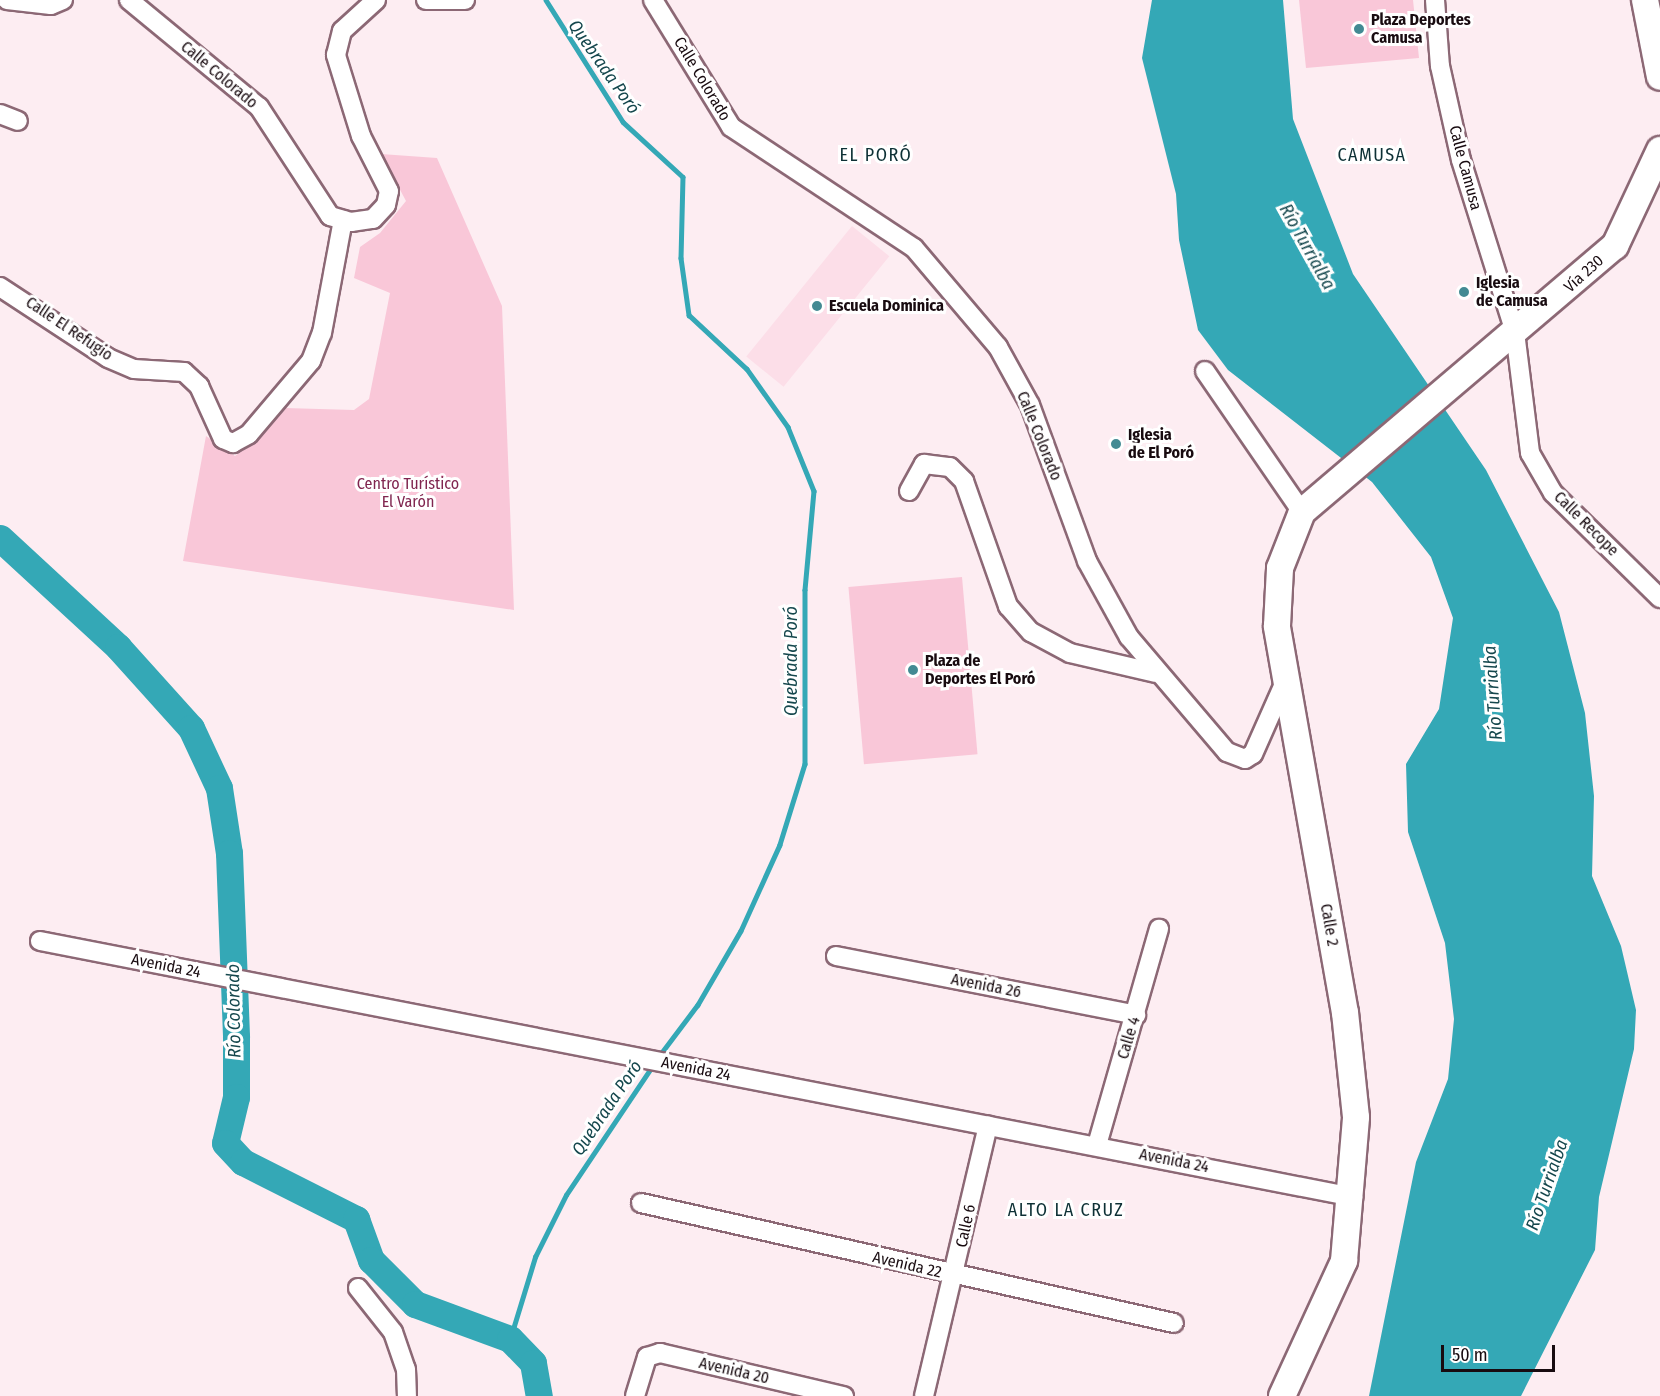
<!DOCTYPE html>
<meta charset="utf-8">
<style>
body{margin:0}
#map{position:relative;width:1660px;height:1396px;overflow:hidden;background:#fdedf2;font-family:"Fira Sans Condensed",sans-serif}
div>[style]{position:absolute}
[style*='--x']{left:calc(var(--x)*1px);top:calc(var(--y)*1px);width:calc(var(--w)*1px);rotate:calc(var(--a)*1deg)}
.built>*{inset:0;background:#fcdee8;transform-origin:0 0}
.green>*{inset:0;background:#f9c7d8;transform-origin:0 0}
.water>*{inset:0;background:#34a8b6}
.stream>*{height:4.5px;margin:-2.25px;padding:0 2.25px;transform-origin:2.25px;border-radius:2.25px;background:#34a8b6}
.river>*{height:27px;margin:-13.5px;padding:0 13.5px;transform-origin:13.5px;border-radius:13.5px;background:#34a8b6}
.roads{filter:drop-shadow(2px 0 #8c6875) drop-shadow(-2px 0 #8c6875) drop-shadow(0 2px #8c6875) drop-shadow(0 -2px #8c6875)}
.street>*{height:18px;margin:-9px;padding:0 9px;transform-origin:9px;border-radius:9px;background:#fff}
.secondary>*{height:26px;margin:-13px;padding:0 13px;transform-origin:13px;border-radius:13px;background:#fff}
.dots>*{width:16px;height:16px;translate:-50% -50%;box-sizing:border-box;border:3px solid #fff;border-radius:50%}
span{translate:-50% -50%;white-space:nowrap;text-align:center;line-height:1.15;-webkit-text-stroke:6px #fff;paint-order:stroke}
.poi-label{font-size:16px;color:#180b10;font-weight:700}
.left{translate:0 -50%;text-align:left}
.street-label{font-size:16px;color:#180b10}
.park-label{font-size:16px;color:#80254f}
.water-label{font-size:18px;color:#15474d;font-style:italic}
.neighbourhood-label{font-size:18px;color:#0d3035;letter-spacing:1.5px}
.scale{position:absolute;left:1441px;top:1345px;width:114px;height:27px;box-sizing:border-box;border:3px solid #180b10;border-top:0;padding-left:8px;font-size:18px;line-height:21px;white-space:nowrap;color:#180b10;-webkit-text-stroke:4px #fff;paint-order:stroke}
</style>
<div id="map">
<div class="built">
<i style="left:852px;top:226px;width:48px;height:168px;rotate:39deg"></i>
</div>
<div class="green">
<i style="clip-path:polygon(1299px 0,1413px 0,1419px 58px,1306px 68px)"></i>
<i style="clip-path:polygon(381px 154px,437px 158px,502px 306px,514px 610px,183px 561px,206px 436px,235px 456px,262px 436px,285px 408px,354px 410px,369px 399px,390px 293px,354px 278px,360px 247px,380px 233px,406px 201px)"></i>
<i style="left:962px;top:577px;width:178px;height:114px;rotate:85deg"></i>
</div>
<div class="water">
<i style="clip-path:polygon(1152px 0,1283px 0,1293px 119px,1353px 274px,1486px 470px,1559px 612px,1585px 713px,1594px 796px,1592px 876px,1621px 946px,1636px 1010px,1634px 1049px,1599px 1197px,1595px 1250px,1521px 1396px,1369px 1396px,1416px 1162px,1448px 1079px,1454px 1019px,1445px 943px,1408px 832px,1406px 764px,1439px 709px,1453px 618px,1431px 557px,1372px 482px,1228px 370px,1198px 330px,1179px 240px,1176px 194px,1142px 58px)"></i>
</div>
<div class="stream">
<i style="--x:546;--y:0;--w:144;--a:57.7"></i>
<i style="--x:623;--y:122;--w:81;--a:42.5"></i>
<i style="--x:683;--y:177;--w:81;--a:91.4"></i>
<i style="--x:681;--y:258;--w:58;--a:82"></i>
<i style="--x:689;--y:315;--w:79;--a:43"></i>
<i style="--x:747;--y:369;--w:71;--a:54.7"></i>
<i style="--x:788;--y:427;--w:69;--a:67.9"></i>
<i style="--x:814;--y:491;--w:99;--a:95.2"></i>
<i style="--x:805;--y:590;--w:174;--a:90"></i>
<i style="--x:805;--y:764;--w:85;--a:107.2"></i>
<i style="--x:780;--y:845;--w:94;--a:114.4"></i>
<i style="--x:741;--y:931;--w:86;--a:120.2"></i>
<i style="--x:698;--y:1005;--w:66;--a:127"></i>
<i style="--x:510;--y:1339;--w:86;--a:-73"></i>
<i style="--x:535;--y:1257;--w:69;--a:-63.4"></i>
<i style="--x:566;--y:1195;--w:156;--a:-56.2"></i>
</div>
<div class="river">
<i style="--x:0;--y:538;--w:161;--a:42.7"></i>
<i style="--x:118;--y:647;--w:109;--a:48"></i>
<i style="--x:191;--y:728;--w:66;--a:65"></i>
<i style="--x:219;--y:788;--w:66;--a:81.3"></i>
<i style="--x:229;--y:853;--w:184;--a:87.8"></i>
<i style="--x:236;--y:1037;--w:60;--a:90"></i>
<i style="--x:236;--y:1097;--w:47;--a:103.4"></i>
<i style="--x:225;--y:1143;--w:26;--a:47"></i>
<i style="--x:243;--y:1162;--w:127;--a:26.8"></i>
<i style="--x:356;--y:1219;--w:44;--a:69.9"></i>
<i style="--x:371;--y:1260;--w:62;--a:45"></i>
<i style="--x:415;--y:1304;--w:101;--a:20.2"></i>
<i style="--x:510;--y:1339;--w:33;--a:46"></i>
<i style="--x:533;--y:1363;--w:34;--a:80"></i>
</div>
<div class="roads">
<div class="street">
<i style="--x:7;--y:0;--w:44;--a:6.5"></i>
<i style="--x:51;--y:5;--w:13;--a:-23"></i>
<i style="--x:129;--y:0;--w:168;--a:39.5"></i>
<i style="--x:259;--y:107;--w:130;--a:56.9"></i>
<i style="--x:330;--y:216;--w:22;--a:16"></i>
<i style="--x:351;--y:222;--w:22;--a:-8"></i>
<i style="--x:373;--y:219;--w:19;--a:-47"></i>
<i style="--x:386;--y:205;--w:14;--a:-78"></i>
<i style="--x:389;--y:191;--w:62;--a:-117"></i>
<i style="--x:361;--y:136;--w:85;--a:-107.2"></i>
<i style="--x:336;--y:55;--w:25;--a:-76"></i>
<i style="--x:342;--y:31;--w:46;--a:-42.4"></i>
<i style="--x:426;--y:0;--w:39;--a:0"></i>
<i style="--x:653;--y:0;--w:149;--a:58.4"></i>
<i style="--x:731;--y:127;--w:219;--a:33.5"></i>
<i style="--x:914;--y:248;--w:130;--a:49.7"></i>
<i style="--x:998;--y:347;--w:66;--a:61.1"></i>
<i style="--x:1030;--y:405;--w:166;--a:69.9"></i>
<i style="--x:1087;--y:561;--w:87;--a:61.1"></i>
<i style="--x:1129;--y:637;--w:151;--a:49.6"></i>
<i style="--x:1227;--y:752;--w:19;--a:21"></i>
<i style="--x:1245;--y:759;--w:9;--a:-32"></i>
<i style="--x:1253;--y:754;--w:86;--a:-66.1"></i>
<i style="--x:1435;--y:0;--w:66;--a:85.7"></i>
<i style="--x:1440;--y:66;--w:96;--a:77.4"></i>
<i style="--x:1461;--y:160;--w:180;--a:72.6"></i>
<i style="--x:1515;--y:332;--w:122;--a:82.9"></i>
<i style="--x:1530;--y:453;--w:46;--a:60.1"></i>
<i style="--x:1553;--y:493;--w:150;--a:44.5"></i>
<i style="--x:0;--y:114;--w:19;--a:21"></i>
<i style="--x:0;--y:287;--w:129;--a:33.3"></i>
<i style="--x:108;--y:358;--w:28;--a:23"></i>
<i style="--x:134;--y:369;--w:50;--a:3.4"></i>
<i style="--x:184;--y:372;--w:21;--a:43"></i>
<i style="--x:199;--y:386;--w:58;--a:65.6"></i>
<i style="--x:223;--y:439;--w:11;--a:22"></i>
<i style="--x:233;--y:443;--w:18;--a:-29"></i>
<i style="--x:249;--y:434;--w:96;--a:-49.7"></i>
<i style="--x:311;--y:361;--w:30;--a:-69"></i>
<i style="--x:322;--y:333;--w:115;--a:-79.5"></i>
<i style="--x:1205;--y:371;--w:171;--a:55.5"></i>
<i style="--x:909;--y:491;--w:31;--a:-61"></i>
<i style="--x:924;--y:464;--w:26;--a:7"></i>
<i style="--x:950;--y:467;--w:20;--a:45"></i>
<i style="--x:964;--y:481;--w:133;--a:70.6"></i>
<i style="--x:1008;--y:606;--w:35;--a:49"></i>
<i style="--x:1031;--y:632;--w:44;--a:28.3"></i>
<i style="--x:1070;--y:653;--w:88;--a:13.1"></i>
<i style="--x:40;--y:941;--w:1338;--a:11.03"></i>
<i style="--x:836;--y:956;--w:306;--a:11.1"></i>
<i style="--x:1097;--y:1145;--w:225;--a:-74"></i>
<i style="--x:641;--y:1203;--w:546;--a:12.69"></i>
<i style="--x:358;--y:1288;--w:56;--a:51.5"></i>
<i style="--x:393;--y:1332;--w:39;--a:71"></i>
<i style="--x:406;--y:1369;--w:27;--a:88"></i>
<i style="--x:635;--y:1396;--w:41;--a:-72.9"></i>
<i style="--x:647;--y:1357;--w:14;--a:-17"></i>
<i style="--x:660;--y:1353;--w:189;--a:13.2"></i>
<i style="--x:924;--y:1396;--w:278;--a:-76.7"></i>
</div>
<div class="secondary">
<i style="--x:1645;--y:0;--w:78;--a:79"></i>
<i style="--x:1282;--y:1396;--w:149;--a:-65.3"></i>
<i style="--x:1344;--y:1261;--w:144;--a:-85.2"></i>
<i style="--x:1356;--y:1117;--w:105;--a:-96"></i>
<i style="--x:1345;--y:1013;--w:393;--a:-100"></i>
<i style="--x:1277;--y:626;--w:58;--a:-87"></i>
<i style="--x:1280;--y:568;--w:60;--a:-68.6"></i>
<i style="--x:1302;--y:512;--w:411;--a:-40.4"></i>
<i style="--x:1615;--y:246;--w:106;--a:-64.9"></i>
</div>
</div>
<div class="dots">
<i style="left:1359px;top:29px;background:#438a93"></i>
<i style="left:1464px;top:292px;background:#438a93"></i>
<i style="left:817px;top:306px;background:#438a93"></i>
<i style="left:1116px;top:444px;background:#438a93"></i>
<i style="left:913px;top:670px;background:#438a93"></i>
</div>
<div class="poi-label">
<span class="left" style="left:1371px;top:29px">Plaza Deportes<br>Camusa</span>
<span class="left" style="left:1476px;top:292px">Iglesia<br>de Camusa</span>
<span class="left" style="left:829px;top:306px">Escuela Dominica</span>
<span class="left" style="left:1128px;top:444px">Iglesia<br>de El Poró</span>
<span class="left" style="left:925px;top:670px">Plaza de<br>Deportes El Poró</span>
</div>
<div class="street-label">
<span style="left:219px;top:75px;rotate:40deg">Calle Colorado</span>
<span style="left:702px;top:79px;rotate:59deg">Calle Colorado</span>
<span style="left:1465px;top:168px;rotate:75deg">Calle Camusa</span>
<span style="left:1584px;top:274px;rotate:-42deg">Vía 230</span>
<span style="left:69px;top:329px;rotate:34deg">Calle El Refugio</span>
<span style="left:1039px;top:436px;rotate:68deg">Calle Colorado</span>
<span style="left:1586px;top:524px;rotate:45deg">Calle Recope</span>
<span style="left:1329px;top:925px;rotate:80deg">Calle 2</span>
<span style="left:166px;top:966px;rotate:11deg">Avenida 24</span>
<span style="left:986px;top:986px;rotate:11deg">Avenida 26</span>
<span style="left:1129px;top:1038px;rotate:-73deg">Calle 4</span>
<span style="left:696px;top:1069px;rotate:11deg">Avenida 24</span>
<span style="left:1174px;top:1161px;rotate:11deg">Avenida 24</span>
<span style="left:966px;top:1226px;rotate:-78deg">Calle 6</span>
<span style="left:907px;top:1265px;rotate:13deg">Avenida 22</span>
<span style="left:734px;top:1371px;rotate:13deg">Avenida 20</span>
</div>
<div class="park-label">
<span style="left:408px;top:493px">Centro Turístico<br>El Varón</span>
</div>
<div class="water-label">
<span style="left:604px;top:67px;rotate:55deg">Quebrada Poró</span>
<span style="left:1307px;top:247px;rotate:61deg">Río Turrialba</span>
<span style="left:791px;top:661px;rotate:-90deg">Quebrada Poró</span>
<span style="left:1493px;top:693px;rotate:-94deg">Río Turrialba</span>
<span style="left:234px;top:1011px;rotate:-91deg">Río Colorado</span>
<span style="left:607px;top:1108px;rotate:-56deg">Quebrada Poró</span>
<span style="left:1547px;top:1185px;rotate:-71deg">Río Turrialba</span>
</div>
<div class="neighbourhood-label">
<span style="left:876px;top:155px">EL PORÓ</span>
<span style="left:1372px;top:155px">CAMUSA</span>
<span style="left:1066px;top:1210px">ALTO LA CRUZ</span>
</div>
<div class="scale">50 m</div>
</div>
